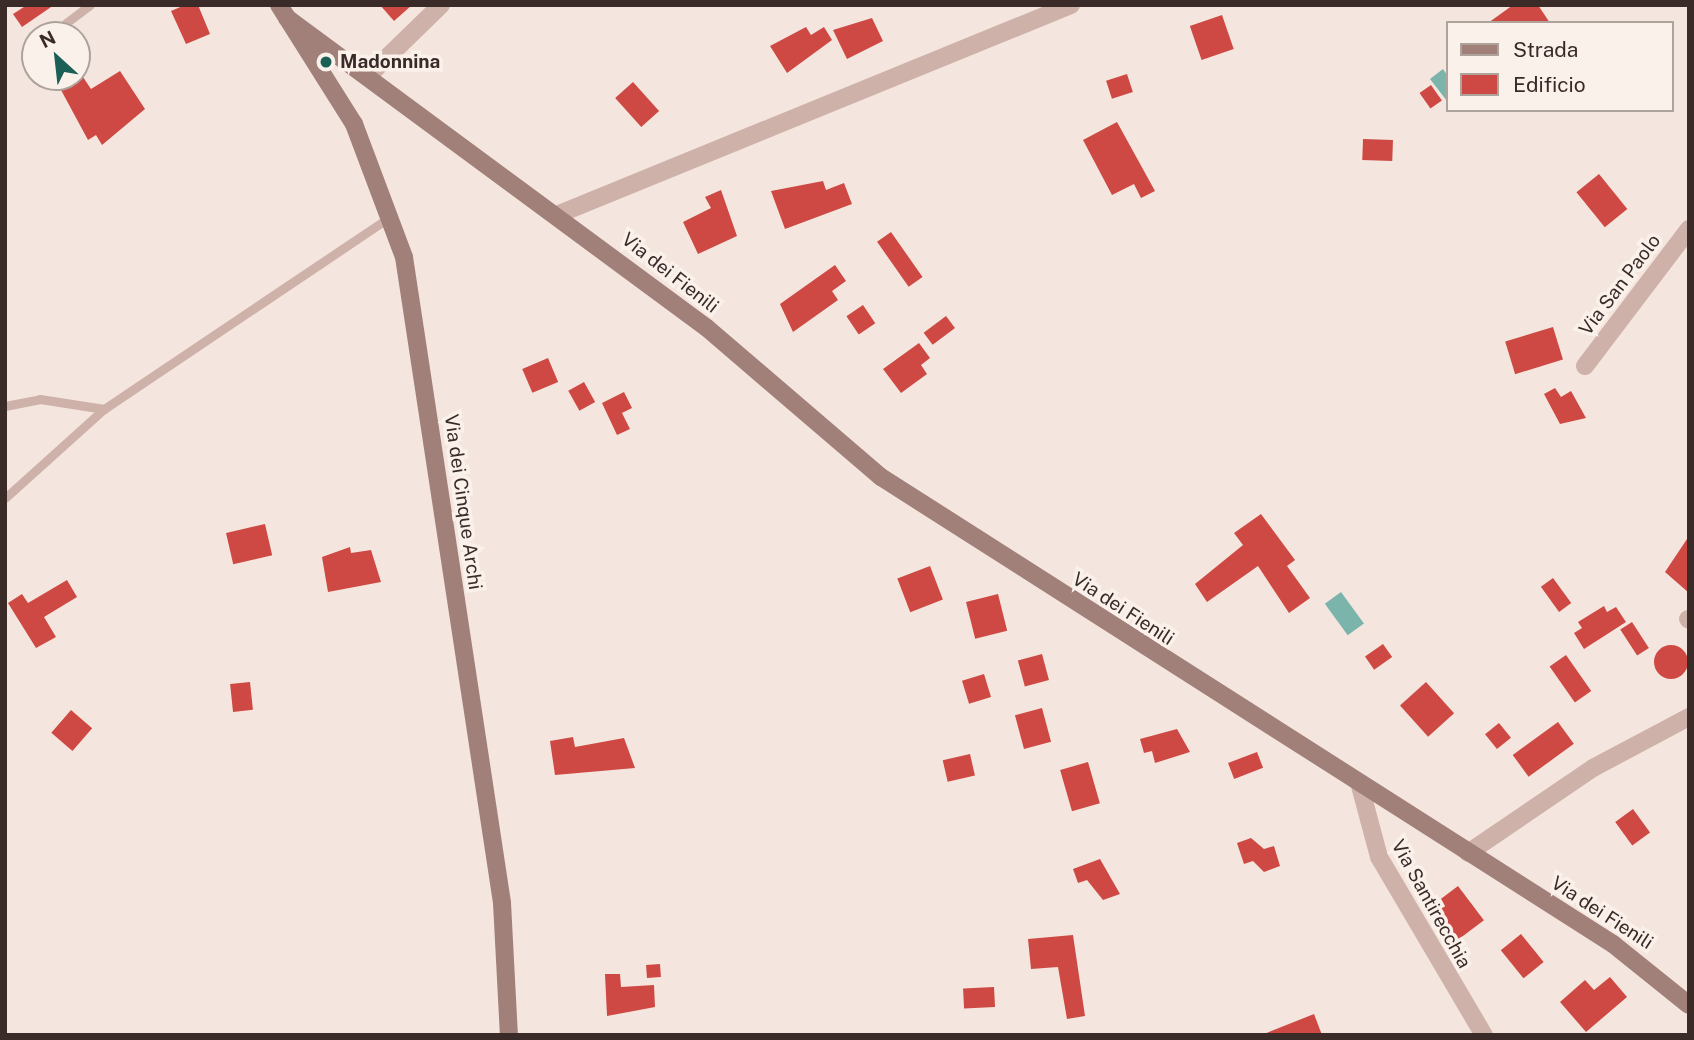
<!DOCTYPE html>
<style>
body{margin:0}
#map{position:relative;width:1694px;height:1040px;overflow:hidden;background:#f4e6de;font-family:"Public Sans",sans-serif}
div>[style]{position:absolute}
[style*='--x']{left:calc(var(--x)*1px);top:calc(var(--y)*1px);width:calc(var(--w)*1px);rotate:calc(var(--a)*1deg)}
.water>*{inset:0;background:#7bb4ab;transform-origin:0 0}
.building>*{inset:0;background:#ce4943;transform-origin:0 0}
.round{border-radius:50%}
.lane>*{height:9px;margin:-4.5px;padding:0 4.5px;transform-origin:4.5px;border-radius:4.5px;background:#ceb2a9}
.street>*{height:18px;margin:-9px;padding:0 9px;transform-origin:9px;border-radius:9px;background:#ceb2a9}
.secondary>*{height:18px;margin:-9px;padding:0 9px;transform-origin:9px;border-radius:9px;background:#a2807a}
.dots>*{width:19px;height:19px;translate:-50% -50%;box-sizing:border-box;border:4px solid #fbf1eb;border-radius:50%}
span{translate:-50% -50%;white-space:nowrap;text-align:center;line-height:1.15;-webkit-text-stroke:7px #fbf1eb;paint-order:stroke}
.poi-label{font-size:19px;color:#3a2b29;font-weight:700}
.left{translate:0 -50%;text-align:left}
.street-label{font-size:19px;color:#3a2b29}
.frame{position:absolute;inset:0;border:7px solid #3a2b29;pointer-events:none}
.legend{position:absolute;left:1446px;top:21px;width:228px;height:91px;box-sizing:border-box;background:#fbf1eb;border:2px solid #aea29d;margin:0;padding:9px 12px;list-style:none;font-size:21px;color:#3a2b29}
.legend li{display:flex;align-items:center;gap:14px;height:35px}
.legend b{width:35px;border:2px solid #aea29d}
.north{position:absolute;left:21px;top:21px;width:70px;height:70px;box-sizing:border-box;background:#fbf1eb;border:2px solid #aea29d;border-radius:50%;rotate:333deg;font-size:19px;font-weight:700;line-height:28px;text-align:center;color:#3a2b29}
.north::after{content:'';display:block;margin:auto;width:24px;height:32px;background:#1b5f56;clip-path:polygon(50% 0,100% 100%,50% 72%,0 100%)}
</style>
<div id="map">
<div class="water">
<i style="clip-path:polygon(1443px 69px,1447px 75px,1447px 101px,1430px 79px)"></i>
<i style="left:1341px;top:592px;width:39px;height:20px;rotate:54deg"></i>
</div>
<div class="building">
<i style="clip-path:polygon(27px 5px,54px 5px,22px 27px,13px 14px)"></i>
<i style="clip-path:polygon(185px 5px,198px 5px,210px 34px,186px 44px,171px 11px)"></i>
<i style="clip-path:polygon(380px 5px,412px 5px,394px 21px)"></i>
<i style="clip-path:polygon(1513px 5px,1538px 5px,1550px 23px,1488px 23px)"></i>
<i style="left:1222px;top:15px;width:36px;height:34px;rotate:71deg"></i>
<i style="clip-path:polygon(872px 18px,883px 41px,847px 59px,833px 30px)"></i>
<i style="clip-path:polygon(806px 27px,811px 35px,824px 27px,832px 40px,787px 73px,770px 46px)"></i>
<i style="clip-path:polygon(120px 71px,145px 109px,102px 145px,96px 135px,88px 140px,54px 77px,83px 77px,91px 89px)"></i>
<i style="left:1127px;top:74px;width:19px;height:22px;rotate:72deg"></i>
<i style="left:633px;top:82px;width:39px;height:24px;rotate:48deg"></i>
<i style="left:1431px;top:85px;width:19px;height:14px;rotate:55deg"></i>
<i style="clip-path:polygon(1117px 122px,1155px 191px,1141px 198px,1134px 184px,1112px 195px,1083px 140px)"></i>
<i style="left:1363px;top:139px;width:30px;height:21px;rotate:2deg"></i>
<i style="left:1599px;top:174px;width:45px;height:29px;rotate:51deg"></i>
<i style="clip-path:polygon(823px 181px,826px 190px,844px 183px,852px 204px,785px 229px,771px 191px)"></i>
<i style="clip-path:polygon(721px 190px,737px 236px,698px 254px,683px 222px,711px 208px,705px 197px)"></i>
<i style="left:891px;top:232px;width:55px;height:17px;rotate:55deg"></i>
<i style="clip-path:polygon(835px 265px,846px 281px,832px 291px,838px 300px,793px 332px,780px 304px)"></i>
<i style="left:863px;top:305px;width:22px;height:20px;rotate:56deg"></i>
<i style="left:946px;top:316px;width:15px;height:28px;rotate:53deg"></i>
<i style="left:1553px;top:327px;width:34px;height:50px;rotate:73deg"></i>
<i style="clip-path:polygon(919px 343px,930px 358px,921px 365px,927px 374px,901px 393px,883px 369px)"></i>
<i style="left:548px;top:358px;width:26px;height:28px;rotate:67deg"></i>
<i style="left:584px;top:382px;width:23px;height:18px;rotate:61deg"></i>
<i style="clip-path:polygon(1555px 388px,1561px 397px,1571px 391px,1586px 418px,1560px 424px,1544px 394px)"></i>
<i style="clip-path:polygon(624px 392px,632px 408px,622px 413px,630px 429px,617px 435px,602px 403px)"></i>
<i style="clip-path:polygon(1261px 514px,1295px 560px,1287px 566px,1310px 598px,1289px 613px,1258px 566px,1207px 602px,1195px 584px,1243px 545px,1234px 533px)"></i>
<i style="left:265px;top:524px;width:32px;height:40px;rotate:77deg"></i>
<i style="clip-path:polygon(1689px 536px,1689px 593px,1665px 572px)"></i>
<i style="clip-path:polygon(350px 547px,351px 553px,371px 550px,381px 582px,328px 592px,322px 557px)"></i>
<i style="left:930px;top:566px;width:36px;height:35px;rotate:69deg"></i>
<i style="left:1553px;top:578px;width:31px;height:15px;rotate:54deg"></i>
<i style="clip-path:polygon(67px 580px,77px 597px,44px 617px,56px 637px,36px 648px,8px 603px,22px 594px,28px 603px)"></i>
<i style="left:998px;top:594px;width:38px;height:33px;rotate:76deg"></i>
<i style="clip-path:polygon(1604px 606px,1607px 612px,1616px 607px,1626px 622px,1584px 649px,1574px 633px,1582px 628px,1578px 622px)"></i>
<i style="left:1632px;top:622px;width:31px;height:14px;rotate:57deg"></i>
<i style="left:1383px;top:644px;width:16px;height:22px;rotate:55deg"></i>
<i class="round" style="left:1654px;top:645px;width:34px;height:34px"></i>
<i style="left:1042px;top:654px;width:27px;height:25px;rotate:75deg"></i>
<i style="left:1566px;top:655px;width:44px;height:20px;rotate:55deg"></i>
<i style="left:984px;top:674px;width:24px;height:23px;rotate:73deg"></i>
<i style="left:250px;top:682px;width:28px;height:20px;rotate:84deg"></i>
<i style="left:1426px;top:682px;width:42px;height:35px;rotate:48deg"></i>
<i style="left:1042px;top:708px;width:35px;height:28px;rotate:75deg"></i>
<i style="left:71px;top:710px;width:28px;height:30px;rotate:41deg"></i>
<i style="left:1558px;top:722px;width:27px;height:56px;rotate:54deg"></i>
<i style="left:1499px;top:723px;width:19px;height:18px;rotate:51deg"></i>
<i style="clip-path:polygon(1177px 729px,1190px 752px,1155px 763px,1152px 751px,1144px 753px,1140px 739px)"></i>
<i style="clip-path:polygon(573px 737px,575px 747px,624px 738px,635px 768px,555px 775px,550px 741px)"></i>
<i style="left:1257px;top:752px;width:17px;height:31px;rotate:69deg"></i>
<i style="left:970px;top:754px;width:22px;height:28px;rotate:77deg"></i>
<i style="left:1088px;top:762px;width:43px;height:29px;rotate:74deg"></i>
<i style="left:1633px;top:809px;width:29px;height:22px;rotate:54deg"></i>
<i style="clip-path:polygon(1251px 838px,1264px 849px,1274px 846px,1280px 866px,1264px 872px,1253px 861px,1244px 864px,1237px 843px)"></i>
<i style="clip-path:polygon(1100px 859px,1120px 894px,1103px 900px,1087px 880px,1078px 883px,1073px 869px)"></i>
<i style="left:1458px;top:886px;width:43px;height:39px;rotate:53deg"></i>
<i style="left:1521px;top:934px;width:36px;height:26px;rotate:51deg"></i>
<i style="clip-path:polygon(1073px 935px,1085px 1016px,1067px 1019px,1058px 967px,1031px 969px,1028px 939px)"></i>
<i style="left:660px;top:964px;width:13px;height:14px;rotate:86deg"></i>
<i style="clip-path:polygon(605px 974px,620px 974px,621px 987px,654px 985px,655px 1007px,607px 1016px)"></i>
<i style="clip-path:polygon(1610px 977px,1627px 997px,1586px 1032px,1560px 1002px,1585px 980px,1594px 990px)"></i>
<i style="left:994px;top:987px;width:20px;height:31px;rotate:87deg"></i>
<i style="clip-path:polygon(1314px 1014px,1322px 1035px,1264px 1035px,1264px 1034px)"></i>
</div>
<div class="lane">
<i style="--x:63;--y:35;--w:12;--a:-76"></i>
<i style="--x:66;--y:23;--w:30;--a:-37"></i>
<i style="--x:5;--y:406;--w:36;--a:-11"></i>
<i style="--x:40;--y:399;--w:65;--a:8.9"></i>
<i style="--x:104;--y:409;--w:344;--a:-33.9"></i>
<i style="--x:5;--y:498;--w:133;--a:-42"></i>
</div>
<div class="street">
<i style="--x:368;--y:76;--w:102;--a:-44.2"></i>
<i style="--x:559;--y:214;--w:553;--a:-22.21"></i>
<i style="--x:1585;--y:366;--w:172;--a:-52.8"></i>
<i style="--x:1688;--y:619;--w:1;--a:45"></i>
<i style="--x:1360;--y:786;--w:73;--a:75"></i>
<i style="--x:1379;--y:857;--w:207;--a:59.5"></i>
<i style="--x:1468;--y:853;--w:151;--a:-34.2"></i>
<i style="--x:1593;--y:768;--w:109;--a:-28"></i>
</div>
<div class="secondary">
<i style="--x:279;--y:5;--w:141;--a:57.8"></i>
<i style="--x:354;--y:124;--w:142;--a:69.4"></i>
<i style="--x:404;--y:257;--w:653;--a:81.37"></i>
<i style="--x:502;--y:903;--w:132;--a:87"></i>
<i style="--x:287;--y:18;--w:522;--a:36.43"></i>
<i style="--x:707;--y:328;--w:229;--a:40.6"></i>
<i style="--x:881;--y:477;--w:868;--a:32.54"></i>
<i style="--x:1613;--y:944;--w:97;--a:38.8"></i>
</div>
<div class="dots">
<i style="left:326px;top:62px;background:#1b5f56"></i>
</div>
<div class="poi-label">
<span class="left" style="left:340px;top:62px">Madonnina</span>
</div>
<div class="street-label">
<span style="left:670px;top:273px;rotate:38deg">Via dei Fienili</span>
<span style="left:1620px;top:285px;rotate:-53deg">Via San Paolo</span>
<span style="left:463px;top:502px;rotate:82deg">Via dei Cinque Archi</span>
<span style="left:1123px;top:609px;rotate:33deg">Via dei Fienili</span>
<span style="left:1431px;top:904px;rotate:61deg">Via Santirecchia</span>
<span style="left:1602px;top:913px;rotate:33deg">Via dei Fienili</span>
</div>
<div class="frame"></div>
<ul class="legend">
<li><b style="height:9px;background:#a2807a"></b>Strada</li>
<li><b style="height:19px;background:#ce4943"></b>Edificio</li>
</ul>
<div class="north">N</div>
</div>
